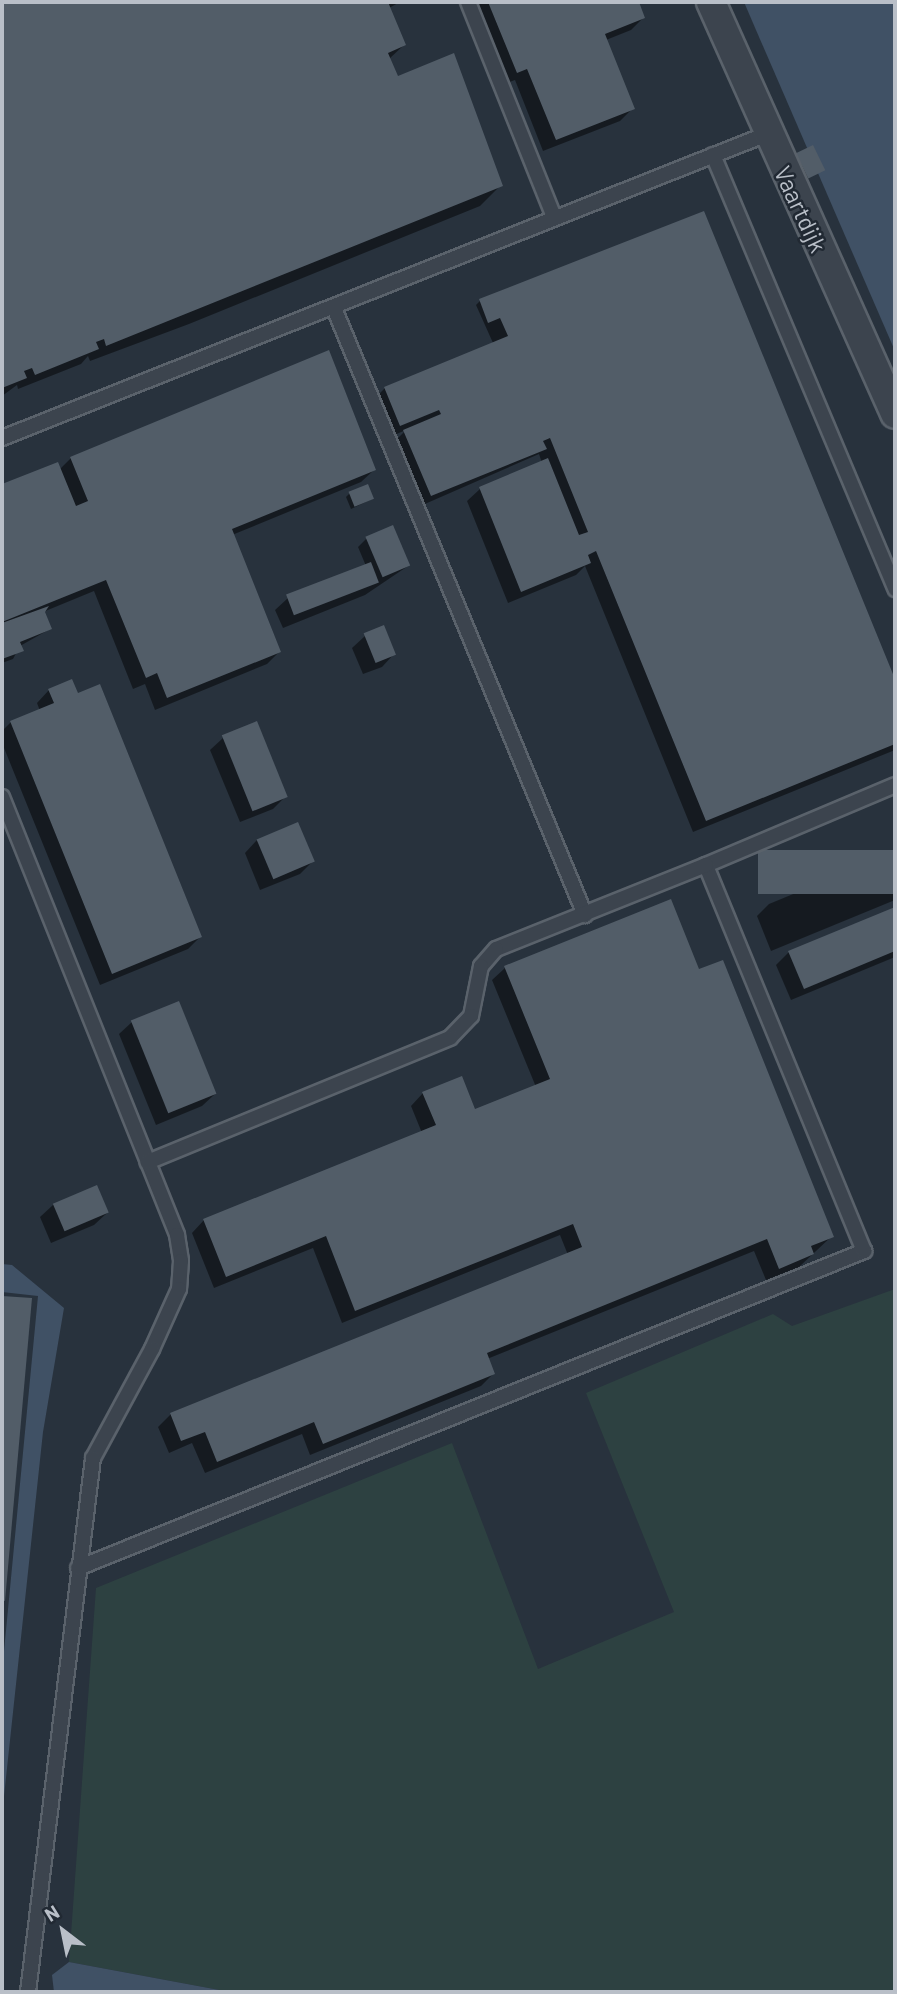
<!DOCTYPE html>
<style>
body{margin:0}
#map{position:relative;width:897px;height:1994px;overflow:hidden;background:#28323d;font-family:Barlow,sans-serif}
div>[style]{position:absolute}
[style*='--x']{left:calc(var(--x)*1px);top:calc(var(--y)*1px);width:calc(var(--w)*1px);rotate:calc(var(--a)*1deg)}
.green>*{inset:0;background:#2d4141}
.water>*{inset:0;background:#405165}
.shadow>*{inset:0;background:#0007}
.building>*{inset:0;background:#525d68;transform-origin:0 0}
.roads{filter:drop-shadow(2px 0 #5a626b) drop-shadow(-2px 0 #5a626b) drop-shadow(0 2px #5a626b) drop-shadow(0 -2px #5a626b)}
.service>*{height:14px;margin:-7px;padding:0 7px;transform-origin:7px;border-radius:7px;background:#3c444e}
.minor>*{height:28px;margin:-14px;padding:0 14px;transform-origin:14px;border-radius:14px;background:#3c444e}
span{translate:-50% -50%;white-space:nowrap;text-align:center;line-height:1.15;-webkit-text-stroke:5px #212933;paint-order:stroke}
.street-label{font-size:24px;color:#b9bfc8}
.frame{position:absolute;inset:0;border:4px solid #b9bfc8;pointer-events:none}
.north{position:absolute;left:28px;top:1896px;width:70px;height:70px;-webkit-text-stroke:5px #212933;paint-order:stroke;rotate:328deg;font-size:19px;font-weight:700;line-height:28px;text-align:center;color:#b9bfc8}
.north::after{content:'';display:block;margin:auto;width:24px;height:32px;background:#b9bfc8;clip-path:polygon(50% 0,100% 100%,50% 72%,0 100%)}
</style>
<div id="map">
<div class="green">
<i style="clip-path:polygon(895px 1289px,895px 1992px,230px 1992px,69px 1962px,96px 1588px,452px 1443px,538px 1669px,674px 1612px,586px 1393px,773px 1314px,792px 1326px)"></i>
</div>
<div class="water">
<i style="clip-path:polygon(744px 2px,895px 2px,895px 351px,756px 30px)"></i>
<i style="clip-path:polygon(2px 1264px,12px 1265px,64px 1308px,43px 1432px,2px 1815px,2px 1672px,38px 1296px,2px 1292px)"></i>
<i style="clip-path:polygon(69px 1962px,230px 1992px,54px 1992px,52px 1975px)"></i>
</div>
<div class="shadow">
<i style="clip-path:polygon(2px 2px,400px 2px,389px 8px,404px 45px,389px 59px,397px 79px,501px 185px,480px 206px,189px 324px,90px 361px,88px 356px,81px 364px,18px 389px,17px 385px,2px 396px)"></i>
<i style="clip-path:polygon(472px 2px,637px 2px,643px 18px,631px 30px,606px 40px,633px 108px,620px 121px,543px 151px,515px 80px,504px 84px)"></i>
<i style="clip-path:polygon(797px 154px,823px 169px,803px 180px,793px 158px)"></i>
<i style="clip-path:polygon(703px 213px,895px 684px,895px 750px,693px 832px,585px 566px,576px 575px,508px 603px,467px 501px,480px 489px,542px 463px,539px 454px,418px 507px,392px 444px,406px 430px,387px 438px,372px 401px,385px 388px,493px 343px,476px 305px,480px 301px)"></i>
<i style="clip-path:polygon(71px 458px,374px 470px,361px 482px,232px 535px,279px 652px,267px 664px,155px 710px,145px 684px,133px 689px,94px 591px,43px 612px,50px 629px,20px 646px,13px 659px,2px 663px,2px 486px,57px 464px,59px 470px)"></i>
<i style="clip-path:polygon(350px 493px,372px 499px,351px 509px,346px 497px)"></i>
<i style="clip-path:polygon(367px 538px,408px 566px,365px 595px,283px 628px,275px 610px,288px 598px,366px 566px,358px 547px)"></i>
<i style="clip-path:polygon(365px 636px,394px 654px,382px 667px,363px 674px,352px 648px)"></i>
<i style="clip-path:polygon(49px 690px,200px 937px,188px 949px,100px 985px,2px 743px,2px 731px,11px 722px,40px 711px,37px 703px)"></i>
<i style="clip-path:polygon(223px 738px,286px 796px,273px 809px,240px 822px,210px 750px)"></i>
<i style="clip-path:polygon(257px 840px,313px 861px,300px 874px,260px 890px,245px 853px)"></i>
<i style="clip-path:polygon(895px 852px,895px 900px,771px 951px,757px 916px,769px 904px)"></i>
<i style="clip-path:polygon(895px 909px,895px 957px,791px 1000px,776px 965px,789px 952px)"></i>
<i style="clip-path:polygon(505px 968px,698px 971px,832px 1236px,799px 1267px,766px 1280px,754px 1251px,487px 1359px,493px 1374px,481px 1386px,310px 1455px,302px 1434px,205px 1473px,192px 1443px,169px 1453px,158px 1427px,171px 1414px,568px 1255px,560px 1235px,342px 1323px,313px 1248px,214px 1288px,192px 1233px,204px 1220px,422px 1133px,411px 1106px,423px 1093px,474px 1111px,536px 1087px,492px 980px)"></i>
<i style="clip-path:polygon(132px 1022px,215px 1094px,202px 1106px,156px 1125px,119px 1034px)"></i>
<i style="clip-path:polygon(97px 1187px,107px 1213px,94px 1225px,51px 1243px,40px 1217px,53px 1205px)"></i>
<i style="clip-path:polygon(2px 1298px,30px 1300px,2px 1601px)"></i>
</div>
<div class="building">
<i style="clip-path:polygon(2px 2px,388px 2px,406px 45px,388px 53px,398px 76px,454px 53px,503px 186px,106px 346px,104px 339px,96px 342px,99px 349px,35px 375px,32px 368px,24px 371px,27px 378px,2px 388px)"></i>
<i style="clip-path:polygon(488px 2px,639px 2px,645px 18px,605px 34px,635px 109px,556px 140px,527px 69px,517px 73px)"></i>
<i style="left:813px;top:145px;width:28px;height:19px;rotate:64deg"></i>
<i style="clip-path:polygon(704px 211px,895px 679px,895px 744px,706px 821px,596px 551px,588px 555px,591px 563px,521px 592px,479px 487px,548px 458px,579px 535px,588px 532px,550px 438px,543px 441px,547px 449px,431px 496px,403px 430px,441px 414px,439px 410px,400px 426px,384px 387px,508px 336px,500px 318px,488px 323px,479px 299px)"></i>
<i style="clip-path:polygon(329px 350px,376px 470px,232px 529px,281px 652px,167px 698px,157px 673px,146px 678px,106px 580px,2px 622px,2px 484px,58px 462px,76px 506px,88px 501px,70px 457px)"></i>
<i style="left:368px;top:484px;width:16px;height:21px;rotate:68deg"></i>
<i style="left:393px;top:525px;width:44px;height:30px;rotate:67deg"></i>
<i style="left:371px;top:562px;width:22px;height:91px;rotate:69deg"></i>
<i style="clip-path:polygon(49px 606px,45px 612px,52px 629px,20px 642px,24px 651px,2px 659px,2px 623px)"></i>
<i style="left:384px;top:625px;width:32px;height:22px;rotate:68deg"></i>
<i style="clip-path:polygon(72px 679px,78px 693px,100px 684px,202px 937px,112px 974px,10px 721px,54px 703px,48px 689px)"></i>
<i style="left:257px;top:721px;width:82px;height:38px;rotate:68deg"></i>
<i style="left:298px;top:822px;width:43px;height:45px;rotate:67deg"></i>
<i style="left:895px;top:850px;width:44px;height:137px;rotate:90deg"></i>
<i style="clip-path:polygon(671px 899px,699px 969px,723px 960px,834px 1237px,811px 1246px,814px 1254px,779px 1269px,767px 1239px,762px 1241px,487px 1353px,495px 1374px,323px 1444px,314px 1422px,217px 1462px,205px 1432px,181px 1441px,170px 1413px,582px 1247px,573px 1224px,355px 1311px,326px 1236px,226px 1277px,203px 1219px,436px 1125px,422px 1092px,462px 1076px,475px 1109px,550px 1079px,504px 966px)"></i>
<i style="clip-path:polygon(895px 907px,895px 951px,804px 989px,788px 951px)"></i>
<i style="left:179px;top:1001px;width:100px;height:52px;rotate:68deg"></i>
<i style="left:97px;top:1185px;width:30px;height:48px;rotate:67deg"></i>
<i style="clip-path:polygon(2px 1296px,32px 1298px,5px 1601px,2px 1600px)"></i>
</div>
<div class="roads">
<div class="service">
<i style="--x:468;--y:2;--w:232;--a:68.2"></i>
<i style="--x:713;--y:155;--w:471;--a:67.2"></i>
<i style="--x:334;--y:308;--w:657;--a:67.53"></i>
<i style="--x:2;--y:438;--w:823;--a:-21.67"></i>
<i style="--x:2;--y:797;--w:472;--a:68.2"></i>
<i style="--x:177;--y:1235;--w:26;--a:81"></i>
<i style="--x:181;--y:1261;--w:28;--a:94"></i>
<i style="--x:179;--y:1289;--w:66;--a:114.2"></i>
<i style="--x:152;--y:1349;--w:124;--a:118.4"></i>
<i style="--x:93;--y:1458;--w:538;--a:96.94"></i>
<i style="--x:706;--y:865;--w:205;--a:-22.9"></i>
<i style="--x:78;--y:1568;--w:848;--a:-21.96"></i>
<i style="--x:864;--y:1251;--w:417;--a:-112.3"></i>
<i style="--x:706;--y:865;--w:226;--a:158.2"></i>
<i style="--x:496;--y:949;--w:23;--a:131"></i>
<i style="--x:481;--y:966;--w:51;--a:101.3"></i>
<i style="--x:471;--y:1016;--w:30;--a:134"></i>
<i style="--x:450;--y:1038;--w:327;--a:157.7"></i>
</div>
<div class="minor">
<i style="--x:711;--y:2;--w:451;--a:65.9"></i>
</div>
</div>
<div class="street-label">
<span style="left:801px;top:209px;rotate:65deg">Vaartdijk</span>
</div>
<div class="frame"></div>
<div class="north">N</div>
</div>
